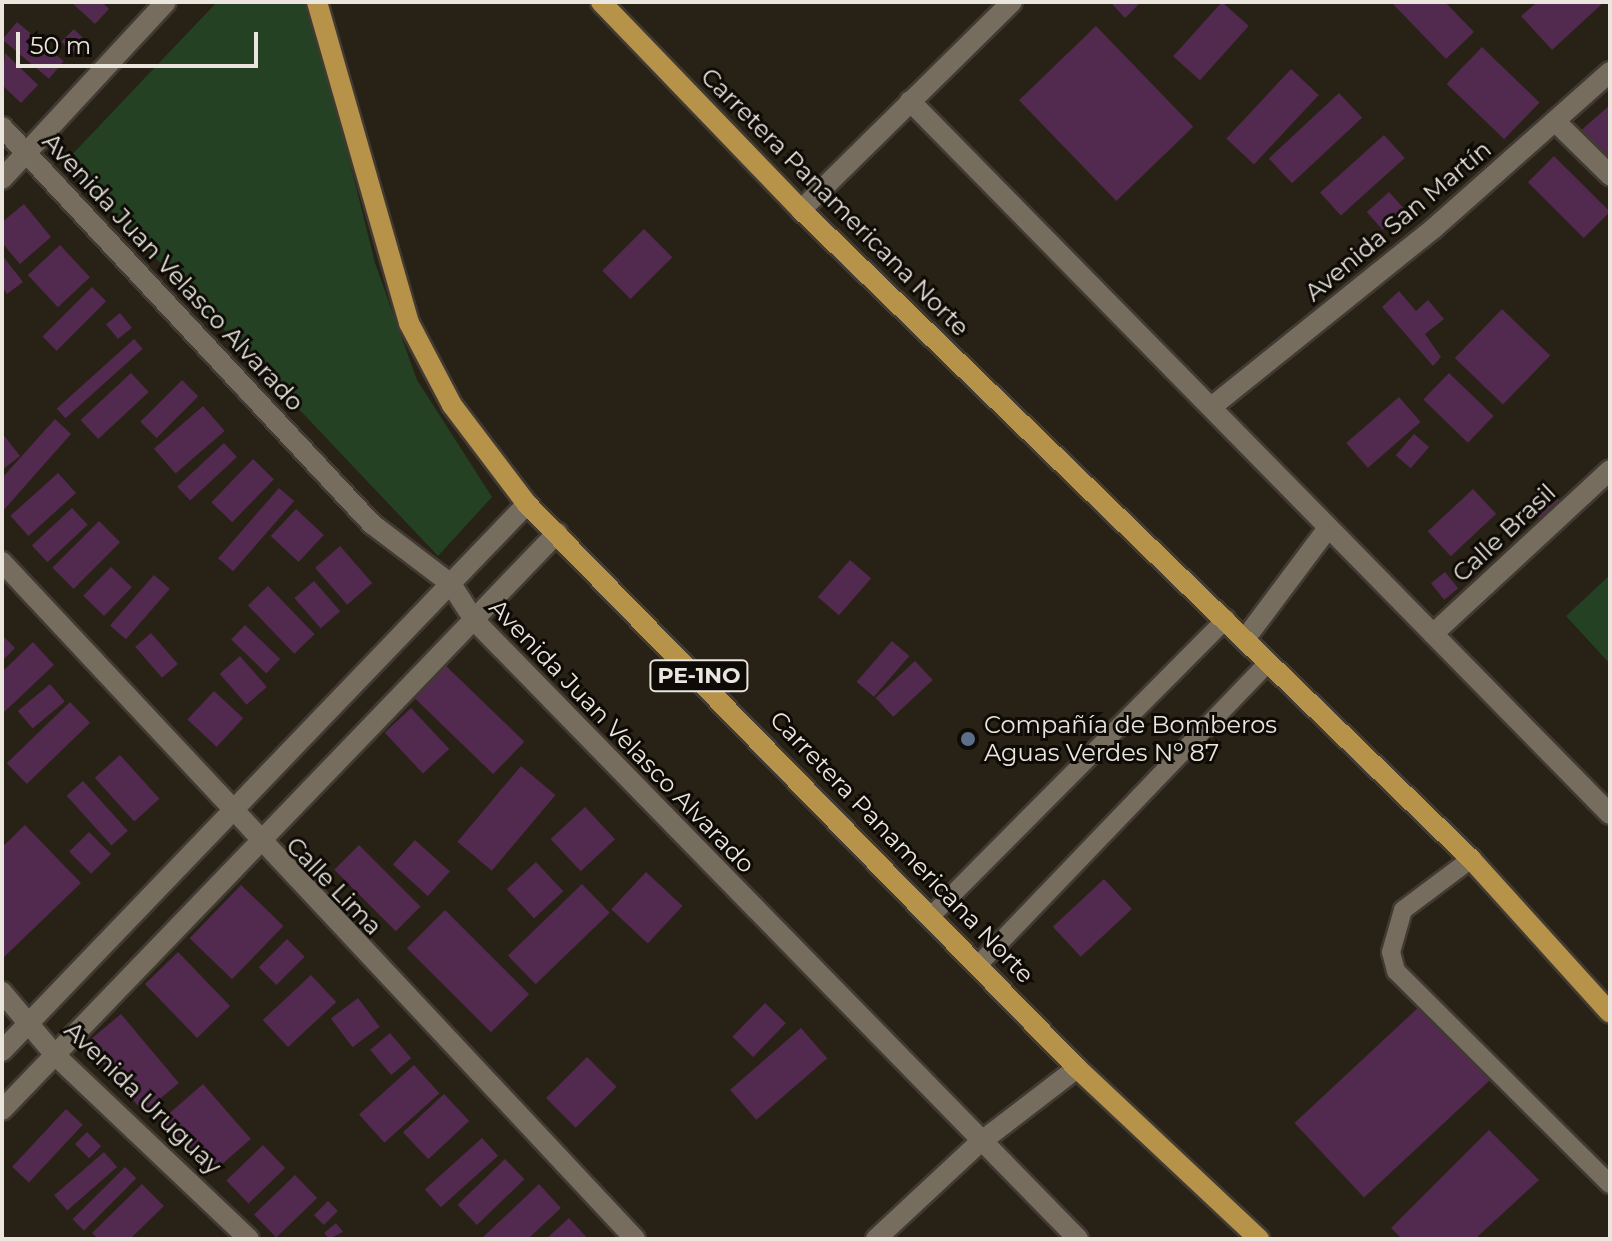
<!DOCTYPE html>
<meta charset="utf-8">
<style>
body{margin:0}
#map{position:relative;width:1612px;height:1241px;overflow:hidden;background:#282115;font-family:Montserrat,sans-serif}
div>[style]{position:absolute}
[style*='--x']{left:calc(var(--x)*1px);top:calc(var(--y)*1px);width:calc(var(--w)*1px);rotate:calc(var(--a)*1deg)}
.green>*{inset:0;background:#244124}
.building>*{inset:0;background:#52294f;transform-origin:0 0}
.roads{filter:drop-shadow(2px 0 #413a32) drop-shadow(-2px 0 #413a32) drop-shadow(0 2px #413a32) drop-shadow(0 -2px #413a32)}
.service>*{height:18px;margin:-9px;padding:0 9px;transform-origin:9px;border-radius:9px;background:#766d5f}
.minor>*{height:20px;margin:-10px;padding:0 10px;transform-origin:10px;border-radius:10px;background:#766d5f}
.primary>*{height:20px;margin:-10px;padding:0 10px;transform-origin:10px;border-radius:10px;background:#b79249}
.dots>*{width:22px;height:22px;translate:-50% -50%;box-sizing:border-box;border:4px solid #0e0b06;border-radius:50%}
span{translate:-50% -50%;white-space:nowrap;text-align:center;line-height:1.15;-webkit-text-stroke:6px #0e0b06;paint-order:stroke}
.shield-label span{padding:2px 6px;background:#0e0b06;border:2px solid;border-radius:6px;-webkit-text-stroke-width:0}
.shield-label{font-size:22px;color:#eae5dd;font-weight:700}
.street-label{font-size:24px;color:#eae5dd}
.poi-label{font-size:24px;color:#eae5dd}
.left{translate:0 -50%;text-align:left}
.frame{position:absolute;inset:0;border:4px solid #eae5dd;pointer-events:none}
.scale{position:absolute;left:16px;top:32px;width:242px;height:36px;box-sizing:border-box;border:4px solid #eae5dd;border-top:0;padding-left:10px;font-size:24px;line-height:28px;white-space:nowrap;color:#eae5dd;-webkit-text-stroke:6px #0e0b06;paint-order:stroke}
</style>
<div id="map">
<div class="green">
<i style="clip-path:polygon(217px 2px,310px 2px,375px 263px,417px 380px,492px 497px,438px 556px,65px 162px)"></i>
<i style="clip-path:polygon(1610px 575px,1610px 664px,1566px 616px)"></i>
</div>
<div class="building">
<i style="clip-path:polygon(71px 2px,102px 2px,109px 9px,95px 24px)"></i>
<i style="clip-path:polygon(1110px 2px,1141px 2px,1125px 18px)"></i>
<i style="left:1222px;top:2px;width:36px;height:73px;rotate:42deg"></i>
<i style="clip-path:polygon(1391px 2px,1445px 2px,1474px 32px,1446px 59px)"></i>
<i style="clip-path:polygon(1537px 2px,1604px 2px,1552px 50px,1521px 16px)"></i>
<i style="left:17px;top:22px;width:61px;height:23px;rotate:40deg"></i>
<i style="left:1096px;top:26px;width:140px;height:107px;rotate:46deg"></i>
<i style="left:74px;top:29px;width:16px;height:18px;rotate:45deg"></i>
<i style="left:1482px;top:47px;width:80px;height:51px;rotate:44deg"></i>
<i style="clip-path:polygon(5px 53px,38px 85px,21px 103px,2px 85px)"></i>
<i style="left:1291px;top:69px;width:38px;height:95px;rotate:43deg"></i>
<i style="left:1339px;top:93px;width:34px;height:96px;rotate:47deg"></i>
<i style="clip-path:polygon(1610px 105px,1610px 172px,1578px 133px)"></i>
<i style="left:1384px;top:135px;width:31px;height:86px;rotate:48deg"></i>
<i style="left:1554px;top:156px;width:79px;height:37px;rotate:45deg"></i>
<i style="left:1389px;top:192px;width:24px;height:30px;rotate:48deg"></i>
<i style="clip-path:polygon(24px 204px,51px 237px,20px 264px,2px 243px,2px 222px)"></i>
<i style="left:644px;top:229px;width:40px;height:59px;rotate:45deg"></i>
<i style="left:60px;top:245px;width:44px;height:44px;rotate:47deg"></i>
<i style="clip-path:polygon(2px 255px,23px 282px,7px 294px,2px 287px)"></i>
<i style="left:92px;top:287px;width:20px;height:70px;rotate:45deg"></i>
<i style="clip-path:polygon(1399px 291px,1416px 311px,1428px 300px,1444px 319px,1425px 334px,1441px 357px,1433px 366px,1382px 307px)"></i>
<i style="left:1502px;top:309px;width:67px;height:68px;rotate:44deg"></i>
<i style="left:120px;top:313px;width:19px;height:18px;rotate:51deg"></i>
<i style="left:134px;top:339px;width:13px;height:104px;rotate:48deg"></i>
<i style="left:131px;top:373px;width:26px;height:69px;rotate:47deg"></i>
<i style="left:1449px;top:373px;width:62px;height:37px;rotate:44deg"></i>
<i style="left:182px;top:380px;width:23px;height:59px;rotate:45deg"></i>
<i style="left:1399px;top:397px;width:33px;height:70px;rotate:49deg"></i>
<i style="left:203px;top:406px;width:33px;height:65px;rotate:49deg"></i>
<i style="clip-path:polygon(55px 419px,71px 434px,2px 512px,2px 478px)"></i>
<i style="clip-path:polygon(2px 433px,20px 456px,2px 470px)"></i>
<i style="left:1414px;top:434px;width:20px;height:28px;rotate:41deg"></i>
<i style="left:224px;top:443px;width:19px;height:64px;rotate:47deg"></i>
<i style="left:253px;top:459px;width:29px;height:60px;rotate:44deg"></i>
<i style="left:58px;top:473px;width:27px;height:64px;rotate:48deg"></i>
<i style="left:1541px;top:486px;width:25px;height:27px;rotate:37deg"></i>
<i style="left:279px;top:488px;width:20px;height:93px;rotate:41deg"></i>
<i style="left:1473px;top:489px;width:34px;height:62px;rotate:47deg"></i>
<i style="left:72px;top:508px;width:23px;height:55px;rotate:47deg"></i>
<i style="left:296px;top:509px;width:38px;height:37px;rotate:43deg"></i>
<i style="left:99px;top:521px;width:30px;height:66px;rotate:45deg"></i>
<i style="left:340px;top:546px;width:49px;height:33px;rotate:49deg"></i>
<i style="left:850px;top:560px;width:28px;height:49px;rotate:41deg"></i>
<i style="left:111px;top:567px;width:29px;height:40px;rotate:44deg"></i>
<i style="left:1445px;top:572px;width:21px;height:18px;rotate:51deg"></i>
<i style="left:154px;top:575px;width:21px;height:67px;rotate:41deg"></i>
<i style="left:314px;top:581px;width:40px;height:26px;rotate:49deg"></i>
<i style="left:268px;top:586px;width:67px;height:28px;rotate:46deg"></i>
<i style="left:245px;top:625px;width:49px;height:20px;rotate:44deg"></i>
<i style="left:151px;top:633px;width:41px;height:21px;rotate:49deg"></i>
<i style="clip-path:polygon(2px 635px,15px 648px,2px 661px)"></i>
<i style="left:892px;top:641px;width:23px;height:54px;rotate:41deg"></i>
<i style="clip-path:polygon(33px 642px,54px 665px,2px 714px,2px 672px)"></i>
<i style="left:240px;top:656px;width:41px;height:27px;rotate:49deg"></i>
<i style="left:915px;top:661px;width:26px;height:54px;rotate:47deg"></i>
<i style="left:446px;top:666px;width:109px;height:45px;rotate:44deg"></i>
<i style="left:50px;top:684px;width:23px;height:42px;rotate:50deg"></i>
<i style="left:214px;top:691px;width:40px;height:39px;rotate:43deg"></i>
<i style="left:70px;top:702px;width:29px;height:88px;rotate:46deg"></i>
<i style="left:411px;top:708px;width:56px;height:36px;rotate:47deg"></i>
<i style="left:120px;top:755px;width:59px;height:34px;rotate:48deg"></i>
<i style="left:521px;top:766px;width:45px;height:99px;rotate:40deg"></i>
<i style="left:83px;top:781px;width:67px;height:22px;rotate:48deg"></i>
<i style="left:585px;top:807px;width:44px;height:47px;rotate:47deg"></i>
<i style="clip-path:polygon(25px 825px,81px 883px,2px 959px,2px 847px)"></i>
<i style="left:89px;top:832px;width:31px;height:28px;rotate:45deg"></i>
<i style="left:415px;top:840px;width:47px;height:33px;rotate:42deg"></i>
<i style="left:359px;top:845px;width:87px;height:35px;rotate:45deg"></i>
<i style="left:536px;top:862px;width:40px;height:40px;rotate:47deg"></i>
<i style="left:646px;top:872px;width:50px;height:51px;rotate:43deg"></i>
<i style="left:1104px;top:879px;width:41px;height:70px;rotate:47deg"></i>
<i style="left:582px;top:884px;width:40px;height:103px;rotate:46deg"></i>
<i style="left:241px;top:885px;width:59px;height:74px;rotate:44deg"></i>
<i style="left:445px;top:910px;width:119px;height:54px;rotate:45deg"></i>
<i style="left:287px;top:939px;width:25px;height:40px;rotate:45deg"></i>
<i style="left:178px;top:952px;width:75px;height:46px;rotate:46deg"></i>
<i style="left:311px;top:975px;width:37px;height:66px;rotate:47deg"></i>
<i style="left:358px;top:998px;width:36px;height:34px;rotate:53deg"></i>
<i style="left:765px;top:1003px;width:29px;height:47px;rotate:44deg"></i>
<i style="left:1421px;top:1005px;width:102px;height:173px;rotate:47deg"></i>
<i style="left:121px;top:1014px;width:90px;height:46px;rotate:50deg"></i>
<i style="left:801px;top:1028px;width:40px;height:94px;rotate:49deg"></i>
<i style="left:390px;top:1033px;width:33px;height:26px;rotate:50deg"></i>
<i style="left:587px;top:1057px;width:42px;height:58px;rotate:45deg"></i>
<i style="left:414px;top:1065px;width:38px;height:74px;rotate:48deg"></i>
<i style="left:203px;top:1084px;width:73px;height:56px;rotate:49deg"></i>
<i style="left:444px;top:1094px;width:37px;height:56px;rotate:47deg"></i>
<i style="left:66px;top:1109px;width:23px;height:79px;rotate:43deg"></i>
<i style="clip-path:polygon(1489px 1130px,1539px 1180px,1475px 1239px,1402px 1239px,1391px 1228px)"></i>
<i style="left:87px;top:1132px;width:20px;height:17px;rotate:45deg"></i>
<i style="left:482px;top:1138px;width:24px;height:77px;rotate:48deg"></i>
<i style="left:263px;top:1145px;width:32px;height:51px;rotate:46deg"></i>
<i style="left:104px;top:1152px;width:20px;height:66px;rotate:49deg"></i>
<i style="left:505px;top:1159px;width:28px;height:66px;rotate:46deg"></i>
<i style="left:125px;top:1167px;width:16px;height:74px;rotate:45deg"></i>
<i style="left:295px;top:1175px;width:32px;height:57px;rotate:46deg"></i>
<i style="clip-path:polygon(142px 1184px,164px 1206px,130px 1239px,98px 1239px,92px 1233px)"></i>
<i style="clip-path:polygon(539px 1184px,561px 1208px,528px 1239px,481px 1239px)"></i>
<i style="left:328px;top:1201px;width:14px;height:20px;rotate:45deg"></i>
<i style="clip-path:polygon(569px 1218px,588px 1239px,546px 1239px)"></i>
<i style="clip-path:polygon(336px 1223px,343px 1232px,329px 1239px,324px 1233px)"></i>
</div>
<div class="roads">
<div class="service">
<i style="--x:1471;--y:859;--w:85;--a:143.1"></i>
<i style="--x:1403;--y:910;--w:44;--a:105.9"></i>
<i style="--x:1391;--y:952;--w:20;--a:75"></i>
<i style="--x:1396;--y:971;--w:302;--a:44.9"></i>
<i style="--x:933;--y:914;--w:416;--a:-45.2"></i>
<i style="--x:981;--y:962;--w:413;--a:-46.2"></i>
</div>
<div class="minor">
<i style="--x:910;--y:101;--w:999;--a:45.53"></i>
<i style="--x:1556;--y:122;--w:76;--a:44.5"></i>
<i style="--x:2;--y:127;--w:543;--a:47.02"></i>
<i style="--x:372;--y:524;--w:99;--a:37.2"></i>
<i style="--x:451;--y:584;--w:43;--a:57.4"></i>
<i style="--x:474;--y:620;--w:865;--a:45.7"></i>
<i style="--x:2;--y:179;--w:241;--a:-47.2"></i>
<i style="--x:801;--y:210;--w:296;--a:-44.6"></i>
<i style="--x:1214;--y:405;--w:281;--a:-38.8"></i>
<i style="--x:1433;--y:229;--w:237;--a:-41.6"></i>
<i style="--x:2;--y:562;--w:927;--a:46.92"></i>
<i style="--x:1433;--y:634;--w:241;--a:-42.8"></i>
<i style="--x:1245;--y:639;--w:139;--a:-53.2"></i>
<i style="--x:2;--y:992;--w:82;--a:49.9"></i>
<i style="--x:55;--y:1055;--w:267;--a:43.5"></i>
<i style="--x:2;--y:1051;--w:758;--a:-46.18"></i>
<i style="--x:2;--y:1110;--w:801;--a:-46.11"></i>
<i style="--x:876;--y:1239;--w:139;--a:-43"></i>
<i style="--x:978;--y:1144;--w:125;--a:-37.5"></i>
</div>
<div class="primary">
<i style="--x:317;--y:2;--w:334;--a:74"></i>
<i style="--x:409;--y:323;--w:93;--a:62.3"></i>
<i style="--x:452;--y:405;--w:124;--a:52.9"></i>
<i style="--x:527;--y:504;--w:788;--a:45.72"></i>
<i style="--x:1077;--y:1068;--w:250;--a:43.2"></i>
<i style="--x:601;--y:2;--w:289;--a:46.1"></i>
<i style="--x:801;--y:210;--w:933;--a:44.09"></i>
<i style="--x:1471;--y:859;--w:207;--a:47.9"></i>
</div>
</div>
<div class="dots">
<i style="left:968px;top:739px;background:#5c6f8a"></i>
</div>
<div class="shield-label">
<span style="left:699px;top:676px">PE-1NO</span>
</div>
<div class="street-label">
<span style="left:835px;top:202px;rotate:45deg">Carretera Panamericana Norte</span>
<span style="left:1398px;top:221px;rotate:-40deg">Avenida San Martín</span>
<span style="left:173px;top:272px;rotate:47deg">Avenida Juan Velasco Alvarado</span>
<span style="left:1504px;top:533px;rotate:-43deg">Calle Brasil</span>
<span style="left:622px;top:736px;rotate:46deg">Avenida Juan Velasco Alvarado</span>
<span style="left:902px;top:847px;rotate:46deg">Carretera Panamericana Norte</span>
<span style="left:334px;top:886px;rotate:46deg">Calle Lima</span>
<span style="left:143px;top:1098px;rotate:44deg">Avenida Uruguay</span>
</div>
<div class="poi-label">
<span class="left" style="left:984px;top:739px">Compañía de Bomberos<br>Aguas Verdes Nº 87</span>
</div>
<div class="frame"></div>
<div class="scale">50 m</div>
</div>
